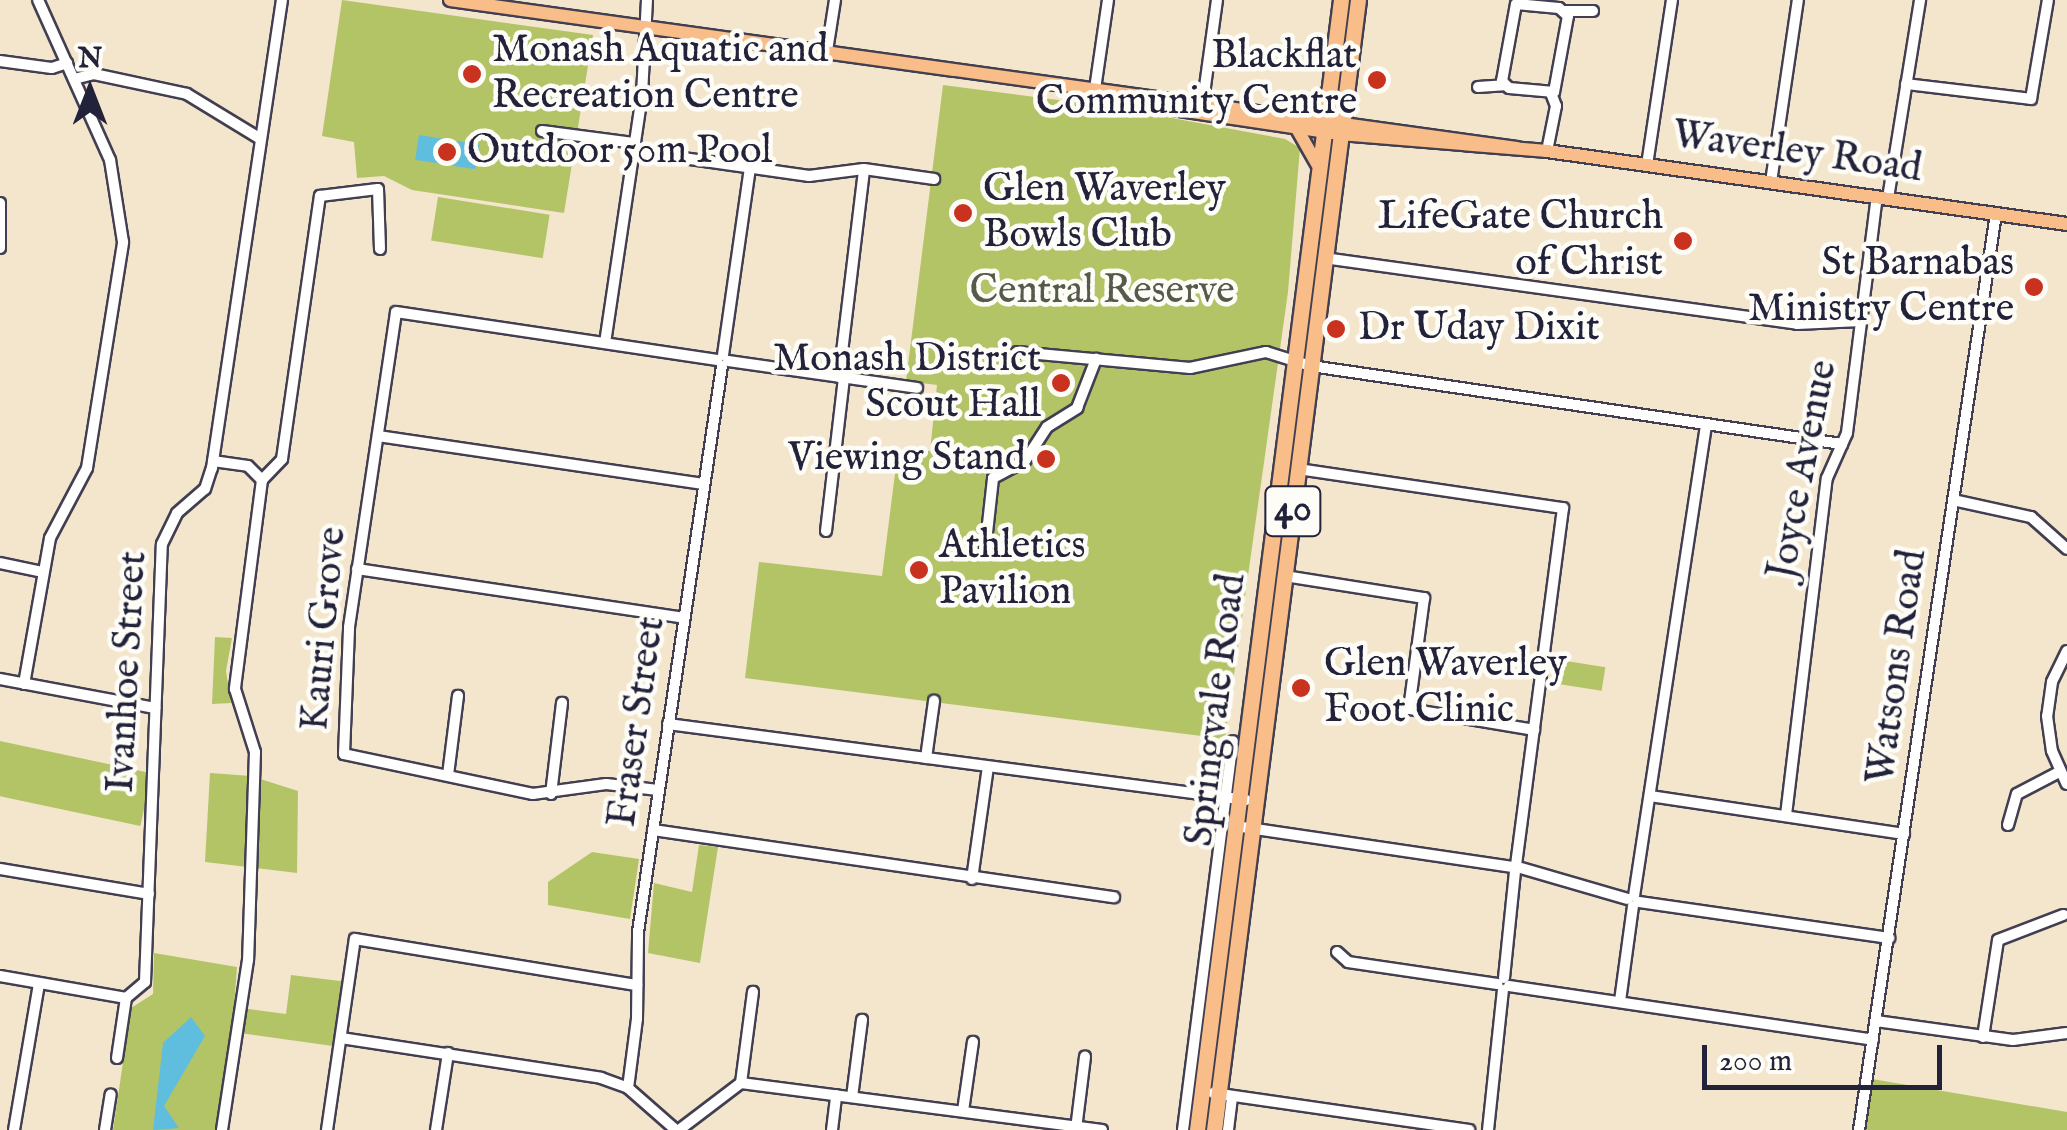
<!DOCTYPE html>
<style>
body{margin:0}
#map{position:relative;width:2067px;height:1130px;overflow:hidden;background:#f3e6cc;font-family:"IM FELL English",serif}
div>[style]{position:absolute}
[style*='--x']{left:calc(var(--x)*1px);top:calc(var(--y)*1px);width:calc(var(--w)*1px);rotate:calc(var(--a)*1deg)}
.green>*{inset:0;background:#b3c467;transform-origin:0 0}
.water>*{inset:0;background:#5fbdde;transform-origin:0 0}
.roads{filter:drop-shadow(2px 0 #413f51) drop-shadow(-2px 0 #413f51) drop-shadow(0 2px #413f51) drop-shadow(0 -2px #413f51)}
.minor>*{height:10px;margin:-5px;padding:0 5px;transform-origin:5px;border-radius:5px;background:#fff}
.major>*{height:12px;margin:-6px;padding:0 6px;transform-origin:6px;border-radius:6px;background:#f8bd88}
.highway>*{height:15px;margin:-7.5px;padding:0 7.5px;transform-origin:7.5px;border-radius:7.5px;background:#f8bd88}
.dots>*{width:28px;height:28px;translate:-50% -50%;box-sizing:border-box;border:5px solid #fdfcf7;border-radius:50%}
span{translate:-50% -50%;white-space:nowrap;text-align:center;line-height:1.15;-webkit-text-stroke:9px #fdfcf7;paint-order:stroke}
.shield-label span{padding:2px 8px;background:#fdfcf7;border:2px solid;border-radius:8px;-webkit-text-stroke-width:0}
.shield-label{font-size:38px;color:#22223b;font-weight:700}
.poi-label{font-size:40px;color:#22223b}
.left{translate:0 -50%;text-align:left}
.right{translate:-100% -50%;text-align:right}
.street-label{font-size:40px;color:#22223b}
.park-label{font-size:40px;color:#555b4a}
.north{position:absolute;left:40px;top:40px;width:100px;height:100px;-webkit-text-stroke:8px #fdfcf7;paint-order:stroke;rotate:0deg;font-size:28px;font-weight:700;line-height:40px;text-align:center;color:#22223b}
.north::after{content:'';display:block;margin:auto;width:35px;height:45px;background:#22223b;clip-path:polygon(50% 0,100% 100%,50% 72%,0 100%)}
.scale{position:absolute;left:1702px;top:1045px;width:240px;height:45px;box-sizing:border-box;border:5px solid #22223b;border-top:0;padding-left:12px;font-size:30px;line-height:35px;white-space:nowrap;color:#22223b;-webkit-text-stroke:8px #fdfcf7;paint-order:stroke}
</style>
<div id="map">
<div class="green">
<i style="clip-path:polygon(342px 0,593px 35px,564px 213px,412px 190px,384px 176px,357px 178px,354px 142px,322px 136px)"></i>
<i style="clip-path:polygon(943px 85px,1112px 107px,1285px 139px,1300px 148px,1288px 292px,1225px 739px,745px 678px,759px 562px,882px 576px,898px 450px,930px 451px,937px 385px,906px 381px)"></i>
<i style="left:438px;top:197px;width:113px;height:44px;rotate:9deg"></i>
<i style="clip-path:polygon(215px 637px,232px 638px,226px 671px,231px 703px,212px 704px)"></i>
<i style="left:1554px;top:659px;width:52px;height:24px;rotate:9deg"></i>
<i style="left:0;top:741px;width:155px;height:54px;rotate:12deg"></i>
<i style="clip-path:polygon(210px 773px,251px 776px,298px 791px,297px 873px,205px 862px)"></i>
<i style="clip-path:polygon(699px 845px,718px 847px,700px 963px,648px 953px,654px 883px,692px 892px)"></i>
<i style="clip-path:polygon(592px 852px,639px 859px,630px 919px,548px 905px,548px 882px)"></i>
<i style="clip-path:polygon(154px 953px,237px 967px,234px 1007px,286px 1014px,291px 975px,348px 982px,340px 1047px,232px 1032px,217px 1130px,113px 1130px,131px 1008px,153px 994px)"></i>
<i style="clip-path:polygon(1872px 1079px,2067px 1112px,2067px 1130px,1864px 1130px)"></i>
</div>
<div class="water">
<i style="left:419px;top:135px;width:61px;height:25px;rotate:9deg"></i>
<i style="clip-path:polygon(191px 1017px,205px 1036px,164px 1106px,179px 1128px,153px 1130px,163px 1043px)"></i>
</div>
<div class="roads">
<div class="minor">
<i style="--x:1516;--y:4;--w:43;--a:5.3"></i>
<i style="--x:1559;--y:8;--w:12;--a:42"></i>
<i style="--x:1568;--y:16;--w:77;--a:100.4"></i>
<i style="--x:1554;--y:92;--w:45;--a:-174.9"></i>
<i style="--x:1509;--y:88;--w:10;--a:-135"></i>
<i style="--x:1502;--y:81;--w:78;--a:-79.7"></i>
<i style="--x:1565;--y:11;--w:28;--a:0"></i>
<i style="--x:827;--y:51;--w:52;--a:-81.1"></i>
<i style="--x:0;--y:61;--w:52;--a:7.7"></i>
<i style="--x:52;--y:68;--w:16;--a:-18"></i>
<i style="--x:74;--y:79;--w:21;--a:-14"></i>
<i style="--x:94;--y:74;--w:95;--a:12.1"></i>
<i style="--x:187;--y:94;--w:84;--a:31.4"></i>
<i style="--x:1906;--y:84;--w:126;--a:6.8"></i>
<i style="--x:2031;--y:99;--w:100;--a:-80.3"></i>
<i style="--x:1478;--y:87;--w:26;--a:-4"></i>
<i style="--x:1095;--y:89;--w:90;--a:-81.7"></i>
<i style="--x:1202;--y:108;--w:109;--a:-82.1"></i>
<i style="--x:542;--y:131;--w:94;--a:7.4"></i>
<i style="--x:634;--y:151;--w:177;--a:8.1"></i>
<i style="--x:809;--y:176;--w:55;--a:-7.3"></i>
<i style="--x:864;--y:169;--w:71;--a:8.1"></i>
<i style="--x:1547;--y:151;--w:46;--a:-78.7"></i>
<i style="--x:1556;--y:106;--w:14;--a:-111"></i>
<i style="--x:1647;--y:165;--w:167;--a:-81.4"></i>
<i style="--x:1771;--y:182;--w:184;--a:-81.6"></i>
<i style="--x:1888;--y:198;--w:201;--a:-80.8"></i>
<i style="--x:0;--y:203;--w:45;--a:90"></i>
<i style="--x:1324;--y:258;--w:478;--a:7.9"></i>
<i style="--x:1797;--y:324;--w:64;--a:-2.7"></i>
<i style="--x:605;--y:343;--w:251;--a:-81.5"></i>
<i style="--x:642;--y:95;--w:95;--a:-87"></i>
<i style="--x:1017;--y:352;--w:174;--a:5.3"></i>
<i style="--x:1190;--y:368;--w:78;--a:-11.9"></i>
<i style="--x:1266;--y:352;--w:47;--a:17.3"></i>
<i style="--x:1311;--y:366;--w:537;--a:8.36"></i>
<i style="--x:723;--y:355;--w:190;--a:-81.8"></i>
<i style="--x:728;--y:361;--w:191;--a:8.1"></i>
<i style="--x:839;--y:377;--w:209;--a:-83.1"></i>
<i style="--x:378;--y:436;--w:329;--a:8.4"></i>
<i style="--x:213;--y:461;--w:35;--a:8"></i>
<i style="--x:248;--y:466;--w:20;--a:45"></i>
<i style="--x:262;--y:480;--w:211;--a:97.4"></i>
<i style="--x:235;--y:689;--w:66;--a:72.4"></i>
<i style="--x:255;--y:752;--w:208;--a:91.9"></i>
<i style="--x:248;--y:960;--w:172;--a:98.7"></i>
<i style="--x:1298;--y:469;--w:268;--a:8.4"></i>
<i style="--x:1563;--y:508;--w:358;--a:97.5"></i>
<i style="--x:262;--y:480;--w:29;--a:-46"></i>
<i style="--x:282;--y:459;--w:266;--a:-81.8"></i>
<i style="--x:320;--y:196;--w:58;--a:-6.9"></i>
<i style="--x:378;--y:189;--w:60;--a:88.1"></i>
<i style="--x:1953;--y:500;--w:80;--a:12.3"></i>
<i style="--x:2031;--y:517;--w:48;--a:41.6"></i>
<i style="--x:826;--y:531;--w:154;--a:-83.3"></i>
<i style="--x:985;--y:551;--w:73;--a:-83.7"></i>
<i style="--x:993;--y:478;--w:36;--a:-28"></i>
<i style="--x:1025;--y:461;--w:40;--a:-57.1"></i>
<i style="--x:1047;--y:427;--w:36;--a:-32"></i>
<i style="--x:1077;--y:408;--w:53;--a:-68.8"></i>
<i style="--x:0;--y:563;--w:44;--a:11.8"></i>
<i style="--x:357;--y:569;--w:331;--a:8.5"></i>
<i style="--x:1285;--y:576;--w:141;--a:9"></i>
<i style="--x:1424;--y:598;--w:112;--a:97.7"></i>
<i style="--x:2067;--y:651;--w:34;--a:116"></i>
<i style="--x:2052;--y:682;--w:34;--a:98"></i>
<i style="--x:2047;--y:716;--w:35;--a:82"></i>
<i style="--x:2052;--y:751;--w:36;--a:66"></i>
<i style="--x:0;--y:679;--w:158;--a:10.6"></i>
<i style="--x:24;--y:684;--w:148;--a:-79.9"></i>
<i style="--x:50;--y:538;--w:79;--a:-62.1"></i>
<i style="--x:87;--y:468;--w:229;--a:-80.9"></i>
<i style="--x:123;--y:242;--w:83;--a:-99"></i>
<i style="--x:110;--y:160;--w:175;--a:-114.2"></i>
<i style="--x:1367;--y:710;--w:42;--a:-1.4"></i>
<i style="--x:1409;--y:709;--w:127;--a:9.5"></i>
<i style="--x:668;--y:724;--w:583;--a:7.49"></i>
<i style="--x:926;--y:758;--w:58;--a:-82"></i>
<i style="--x:448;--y:775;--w:80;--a:-82.8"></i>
<i style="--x:658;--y:790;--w:52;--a:-173.4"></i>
<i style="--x:606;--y:784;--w:74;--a:172.2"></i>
<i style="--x:533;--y:794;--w:193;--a:-168.1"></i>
<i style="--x:344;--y:754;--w:127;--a:-87.7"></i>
<i style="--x:349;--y:627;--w:318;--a:-81.5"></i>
<i style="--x:396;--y:312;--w:325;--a:8.5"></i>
<i style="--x:551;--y:794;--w:92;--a:-83.1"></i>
<i style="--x:1650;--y:796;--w:257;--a:8.5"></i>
<i style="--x:1786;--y:815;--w:339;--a:-83.1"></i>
<i style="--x:1827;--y:478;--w:49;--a:-66"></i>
<i style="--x:1847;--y:433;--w:238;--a:-82.8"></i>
<i style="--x:2008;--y:825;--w:32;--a:-74"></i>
<i style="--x:2017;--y:794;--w:47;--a:-27.6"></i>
<i style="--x:1235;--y:826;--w:279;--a:8.4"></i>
<i style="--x:653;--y:830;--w:466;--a:8.3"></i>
<i style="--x:1521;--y:868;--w:111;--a:16.2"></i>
<i style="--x:0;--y:869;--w:151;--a:9.5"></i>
<i style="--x:972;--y:879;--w:113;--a:-81.9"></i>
<i style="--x:1634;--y:896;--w:476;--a:-81.3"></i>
<i style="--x:1639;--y:902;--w:253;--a:8.2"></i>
<i style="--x:1337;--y:952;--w:15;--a:42"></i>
<i style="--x:1348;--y:962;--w:151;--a:8.4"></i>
<i style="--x:0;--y:976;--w:128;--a:9.9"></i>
<i style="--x:1504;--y:978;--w:107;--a:-84.1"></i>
<i style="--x:1509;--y:986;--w:368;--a:8.4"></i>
<i style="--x:126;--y:998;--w:25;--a:-40"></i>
<i style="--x:145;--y:982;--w:438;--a:-87.8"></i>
<i style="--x:162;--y:544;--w:34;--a:-64"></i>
<i style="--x:177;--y:513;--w:37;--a:-41"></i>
<i style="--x:205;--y:489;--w:22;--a:-72"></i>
<i style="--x:212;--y:468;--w:473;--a:-81.5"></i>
<i style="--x:1620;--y:1001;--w:96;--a:-82.2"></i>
<i style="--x:1876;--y:1021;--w:138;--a:7.9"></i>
<i style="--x:2013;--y:1040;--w:54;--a:-7.4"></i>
<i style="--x:1983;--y:1037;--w:98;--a:-81.2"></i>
<i style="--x:1998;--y:940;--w:70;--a:-21"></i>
<i style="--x:341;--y:1038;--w:263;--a:8.7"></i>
<i style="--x:601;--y:1078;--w:29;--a:20"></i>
<i style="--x:628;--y:1088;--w:64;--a:41.2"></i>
<i style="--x:117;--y:1058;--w:61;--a:-81.5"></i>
<i style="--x:741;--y:1083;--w:92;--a:-82.5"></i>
<i style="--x:628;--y:1088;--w:70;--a:-82.6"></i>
<i style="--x:637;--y:1019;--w:87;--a:-89.3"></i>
<i style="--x:638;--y:932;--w:572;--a:-81.56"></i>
<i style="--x:1213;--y:1093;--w:259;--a:8.2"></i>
<i style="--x:852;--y:1097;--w:78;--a:-82.6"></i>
<i style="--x:963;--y:1111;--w:70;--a:-81.8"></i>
<i style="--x:1076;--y:1129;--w:73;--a:-82.9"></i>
<i style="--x:14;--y:1130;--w:149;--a:-80.3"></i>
<i style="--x:105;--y:1130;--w:36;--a:-81"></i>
<i style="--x:327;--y:1130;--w:193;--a:-81.7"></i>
<i style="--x:355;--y:939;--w:286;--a:9.3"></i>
<i style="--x:436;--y:1130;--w:78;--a:-81.1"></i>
<i style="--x:679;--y:1130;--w:78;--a:-37.2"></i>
<i style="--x:741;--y:1083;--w:364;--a:7.4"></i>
<i style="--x:832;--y:1130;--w:35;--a:-83"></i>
<i style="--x:1183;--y:1130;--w:392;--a:-82.7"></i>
<i style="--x:1228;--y:1130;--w:34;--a:-83"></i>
<i style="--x:1488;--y:1130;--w:141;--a:-83.9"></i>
<i style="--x:1859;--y:1130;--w:927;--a:-81.5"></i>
</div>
<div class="major">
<i style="--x:450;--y:0;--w:1077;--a:7.9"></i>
<i style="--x:1129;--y:95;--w:39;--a:19"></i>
<i style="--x:1166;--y:108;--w:176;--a:8.5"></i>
<i style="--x:1340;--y:134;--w:208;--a:4.7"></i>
<i style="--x:1547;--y:151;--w:525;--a:7.99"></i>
<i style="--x:1299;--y:114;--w:34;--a:-37"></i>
<i style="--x:1296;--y:127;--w:43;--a:60.4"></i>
</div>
<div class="highway">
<i style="--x:1197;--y:1130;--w:1139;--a:-82.74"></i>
<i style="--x:1214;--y:1130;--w:1139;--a:-82.74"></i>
</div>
</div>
<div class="dots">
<i style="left:472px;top:74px;background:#c8321e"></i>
<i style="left:1377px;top:80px;background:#c8321e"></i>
<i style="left:447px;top:152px;background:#c8321e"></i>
<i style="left:963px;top:213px;background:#c8321e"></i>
<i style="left:1683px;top:241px;background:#c8321e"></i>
<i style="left:2034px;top:287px;background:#c8321e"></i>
<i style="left:1336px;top:329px;background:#c8321e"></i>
<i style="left:1061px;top:383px;background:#c8321e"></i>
<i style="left:1046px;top:459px;background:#c8321e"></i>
<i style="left:919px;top:570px;background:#c8321e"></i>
<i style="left:1301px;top:688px;background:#c8321e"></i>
</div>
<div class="shield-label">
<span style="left:1293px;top:511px">40</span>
</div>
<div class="poi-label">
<span class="left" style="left:492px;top:74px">Monash Aquatic and<br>Recreation Centre</span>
<span class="right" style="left:1357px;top:80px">Blackflat<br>Community Centre</span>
<span class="left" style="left:467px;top:152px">Outdoor 50m Pool</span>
<span class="left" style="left:983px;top:213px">Glen Waverley<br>Bowls Club</span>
<span class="right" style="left:1663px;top:241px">LifeGate Church<br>of Christ</span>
<span class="right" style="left:2014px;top:287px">St Barnabas<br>Ministry Centre</span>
<span class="left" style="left:1358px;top:329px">Dr Uday Dixit</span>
<span class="right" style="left:1041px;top:383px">Monash District<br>Scout Hall</span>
<span class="right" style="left:1026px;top:459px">Viewing Stand</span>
<span class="left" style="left:939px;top:570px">Athletics<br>Pavilion</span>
<span class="left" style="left:1324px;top:688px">Glen Waverley<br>Foot Clinic</span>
</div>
<div class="street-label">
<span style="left:1797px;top:153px;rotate:8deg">Waverley Road</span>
<span style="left:1804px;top:470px;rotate:-79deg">Joyce Avenue</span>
<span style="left:325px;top:629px;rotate:-85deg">Kauri Grove</span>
<span style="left:1898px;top:667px;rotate:-82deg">Watsons Road</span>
<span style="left:128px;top:672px;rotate:-87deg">Ivanhoe Street</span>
<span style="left:1217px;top:710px;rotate:-83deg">Springvale Road</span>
<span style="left:638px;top:722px;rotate:-82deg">Fraser Street</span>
</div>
<div class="park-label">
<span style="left:1102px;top:292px">Central Reserve</span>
</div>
<div class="north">N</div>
<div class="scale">200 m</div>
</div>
